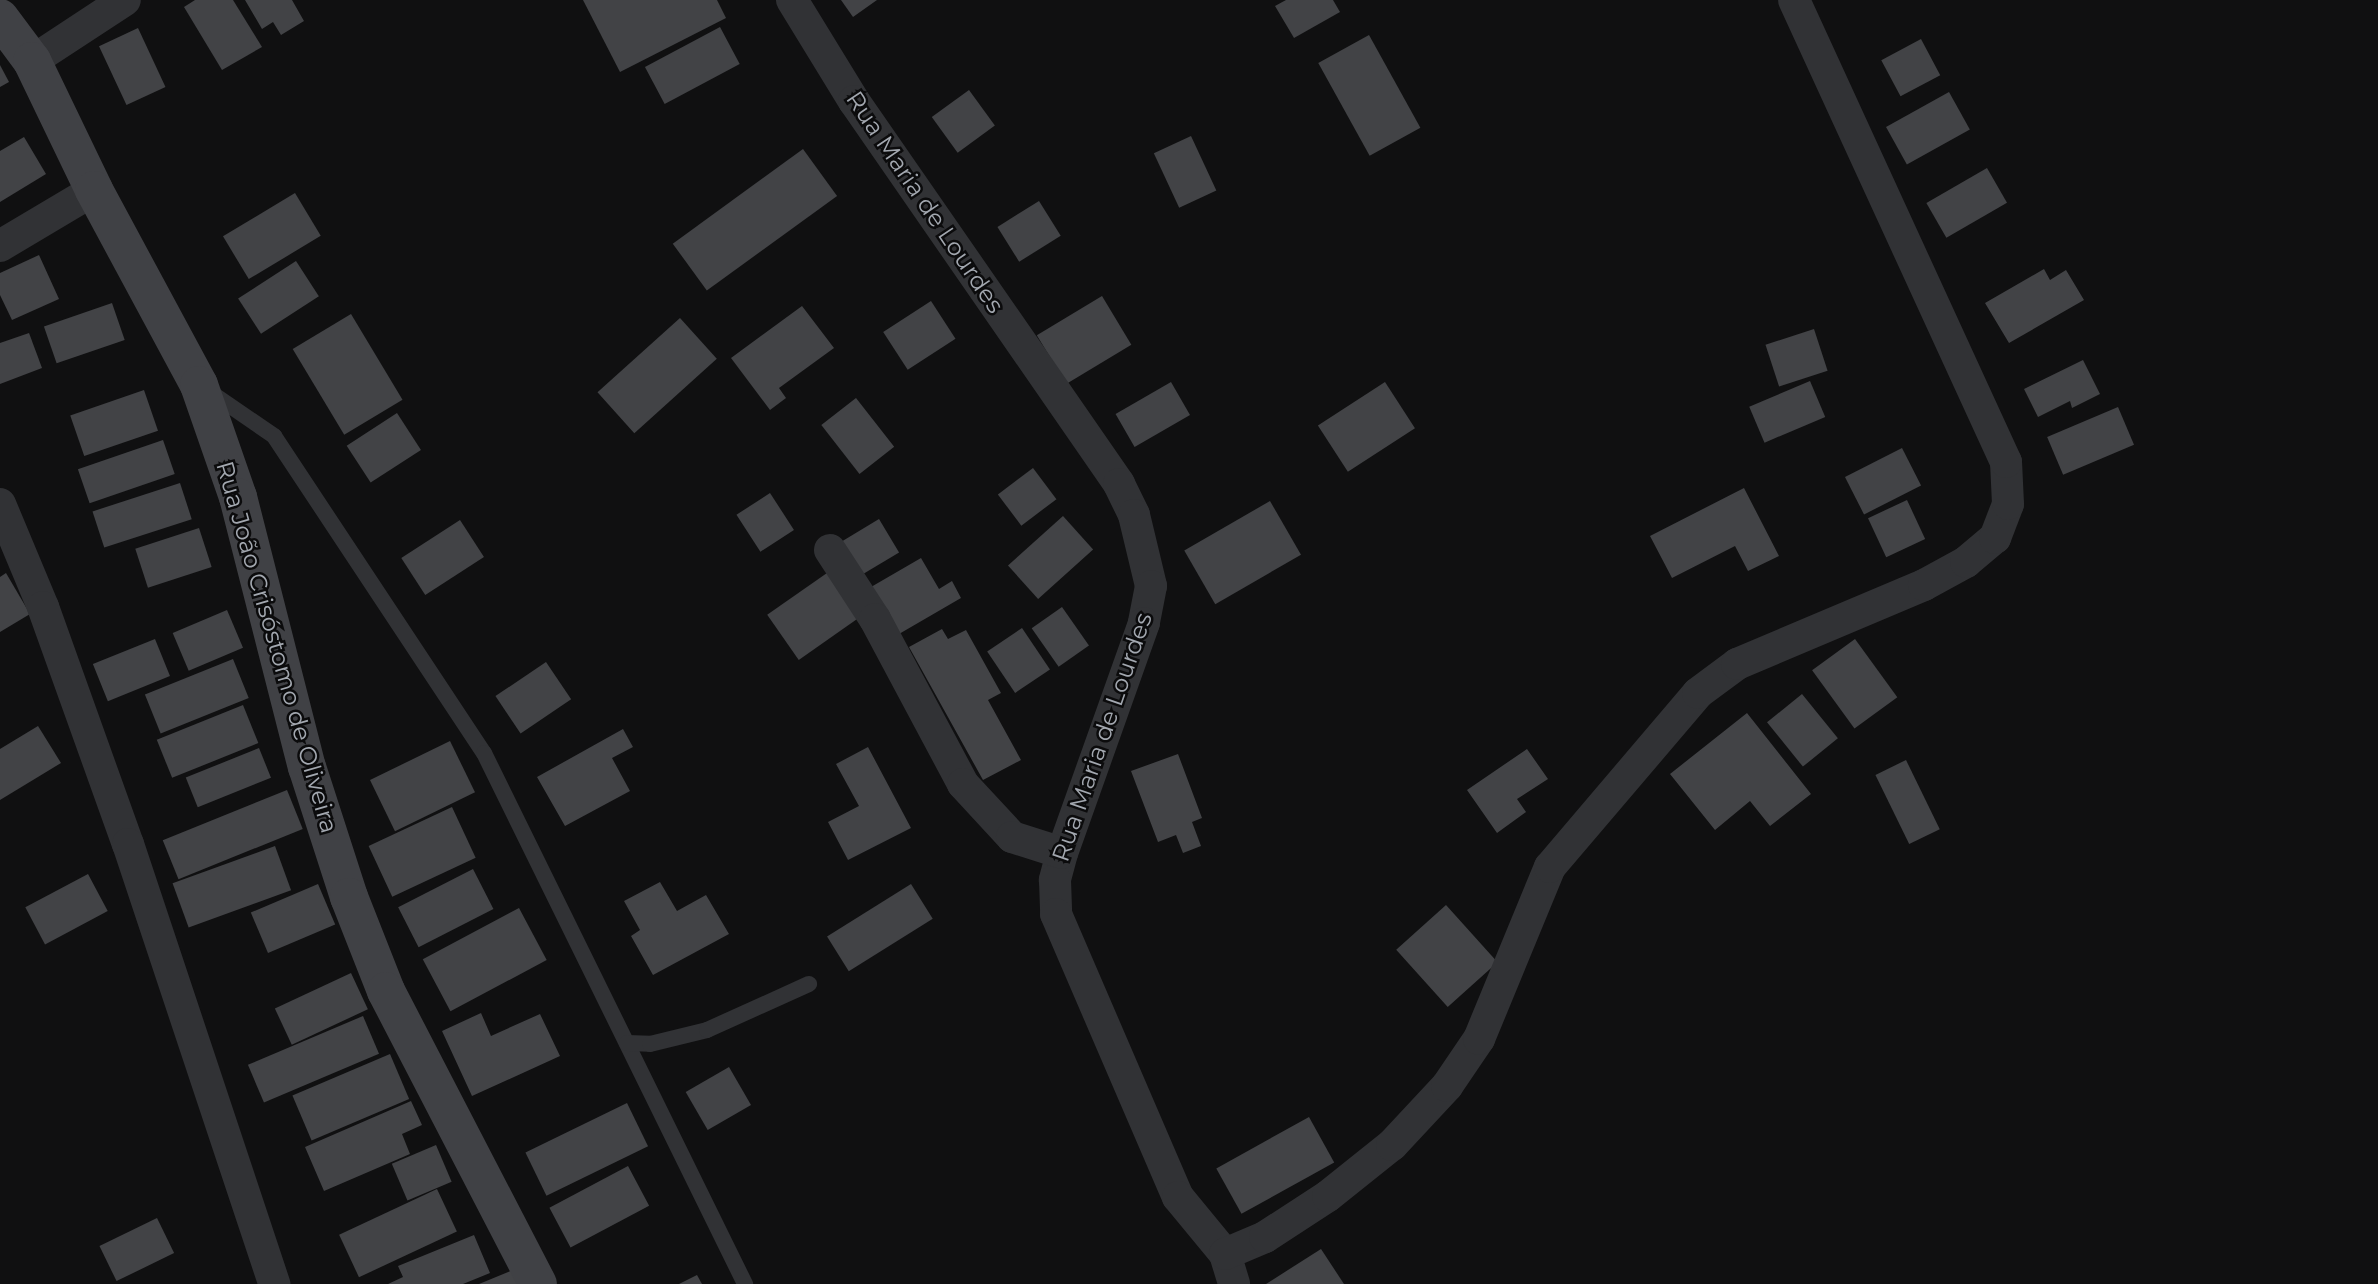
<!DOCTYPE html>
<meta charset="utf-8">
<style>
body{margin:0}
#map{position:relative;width:2378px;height:1284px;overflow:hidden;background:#101011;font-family:Montserrat,sans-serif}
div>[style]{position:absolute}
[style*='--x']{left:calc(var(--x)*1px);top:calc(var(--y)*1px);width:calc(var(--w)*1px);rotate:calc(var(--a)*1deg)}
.building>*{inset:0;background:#424346;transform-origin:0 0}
.lane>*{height:16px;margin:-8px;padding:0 8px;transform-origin:8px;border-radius:8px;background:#313235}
.street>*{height:32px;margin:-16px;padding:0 16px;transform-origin:16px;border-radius:16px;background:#313235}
.secondary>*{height:38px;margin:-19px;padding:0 19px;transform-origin:19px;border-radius:19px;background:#404145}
span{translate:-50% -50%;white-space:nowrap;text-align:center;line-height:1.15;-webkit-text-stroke:5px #0b0b0c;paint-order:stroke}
.street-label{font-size:24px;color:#a3a8b0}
</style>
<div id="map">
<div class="building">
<i style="clip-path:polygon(195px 0,233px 0,262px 47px,222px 70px,184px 7px)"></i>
<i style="clip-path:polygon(245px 0,292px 0,304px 21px,281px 35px,273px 22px,262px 29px)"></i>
<i style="clip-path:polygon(583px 0,717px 0,726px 18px,620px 72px)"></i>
<i style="clip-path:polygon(841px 0,877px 0,853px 17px)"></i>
<i style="clip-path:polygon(1286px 0,1333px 0,1340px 12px,1294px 38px,1275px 6px)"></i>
<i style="left:720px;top:27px;width:42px;height:85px;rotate:62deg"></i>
<i style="left:138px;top:28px;width:65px;height:43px;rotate:65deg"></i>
<i style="left:1369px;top:35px;width:106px;height:58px;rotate:61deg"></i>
<i style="left:1921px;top:39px;width:41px;height:45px;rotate:62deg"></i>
<i style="clip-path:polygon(0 65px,9px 82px,0 87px)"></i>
<i style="left:969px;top:90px;width:44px;height:46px;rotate:54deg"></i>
<i style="left:1949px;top:92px;width:43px;height:72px;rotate:61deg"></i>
<i style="left:1191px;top:136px;width:60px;height:41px;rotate:65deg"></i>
<i style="clip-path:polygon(24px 137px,46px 174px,0 202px,0 151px)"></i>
<i style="left:803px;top:149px;width:58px;height:161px;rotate:54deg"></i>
<i style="left:1987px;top:168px;width:40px;height:70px;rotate:60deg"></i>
<i style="left:295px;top:193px;width:50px;height:84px;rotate:59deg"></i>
<i style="left:1039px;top:201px;width:41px;height:49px;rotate:58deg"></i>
<i style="clip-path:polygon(39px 255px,59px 299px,12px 320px,0 295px,0 273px)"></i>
<i style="left:296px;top:261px;width:42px;height:69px;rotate:57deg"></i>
<i style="clip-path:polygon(2044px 269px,2050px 280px,2066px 270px,2084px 300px,2009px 343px,1985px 303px)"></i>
<i style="left:1102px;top:296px;width:57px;height:76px;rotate:59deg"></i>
<i style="left:931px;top:301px;width:45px;height:57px;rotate:57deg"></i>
<i style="left:112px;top:303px;width:39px;height:72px;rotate:71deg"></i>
<i style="clip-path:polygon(802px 306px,834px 348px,779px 388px,786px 398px,770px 410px,731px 358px)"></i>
<i style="left:351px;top:314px;width:100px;height:68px;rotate:59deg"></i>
<i style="left:680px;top:318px;width:55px;height:111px;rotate:48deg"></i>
<i style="left:1814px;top:329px;width:44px;height:51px;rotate:72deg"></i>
<i style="clip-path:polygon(29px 333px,42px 368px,0 384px,0 343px)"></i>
<i style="clip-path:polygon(2083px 360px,2100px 394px,2072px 408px,2070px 401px,2038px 417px,2024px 389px)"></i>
<i style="left:1810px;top:381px;width:39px;height:66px;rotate:67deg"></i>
<i style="left:1171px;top:382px;width:38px;height:64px;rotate:60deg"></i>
<i style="left:1385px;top:382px;width:55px;height:80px;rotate:57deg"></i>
<i style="left:144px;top:390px;width:43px;height:78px;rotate:71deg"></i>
<i style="left:856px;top:398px;width:62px;height:44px;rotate:52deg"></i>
<i style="left:2118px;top:407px;width:41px;height:77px;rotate:67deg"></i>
<i style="left:397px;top:413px;width:44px;height:60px;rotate:57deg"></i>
<i style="left:163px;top:440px;width:36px;height:90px;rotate:71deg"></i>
<i style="left:1902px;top:448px;width:42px;height:64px;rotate:63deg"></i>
<i style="left:1033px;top:468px;width:39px;height:44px;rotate:53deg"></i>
<i style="left:180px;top:483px;width:38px;height:92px;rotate:72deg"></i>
<i style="clip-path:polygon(1744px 488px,1779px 556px,1748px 571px,1735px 546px,1672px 578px,1650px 536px)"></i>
<i style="left:770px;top:493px;width:44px;height:40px;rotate:57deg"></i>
<i style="left:1907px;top:500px;width:43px;height:43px;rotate:65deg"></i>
<i style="left:1270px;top:501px;width:62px;height:99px;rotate:60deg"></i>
<i style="left:1063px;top:516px;width:45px;height:74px;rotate:48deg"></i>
<i style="left:879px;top:519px;width:39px;height:43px;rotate:59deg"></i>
<i style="left:460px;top:520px;width:44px;height:70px;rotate:57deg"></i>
<i style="left:199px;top:528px;width:41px;height:67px;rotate:72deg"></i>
<i style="clip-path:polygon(921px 558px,939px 589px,952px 581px,961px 598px,899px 634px,871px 587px)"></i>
<i style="clip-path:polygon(6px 573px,30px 614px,0 632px,0 577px)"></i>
<i style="left:827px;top:573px;width:55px;height:73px;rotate:55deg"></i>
<i style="left:1062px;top:607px;width:47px;height:37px;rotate:55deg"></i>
<i style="left:227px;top:610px;width:41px;height:59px;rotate:67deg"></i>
<i style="left:1022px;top:628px;width:50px;height:42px;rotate:56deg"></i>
<i style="clip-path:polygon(942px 629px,948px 639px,966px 630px,1001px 693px,988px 700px,1021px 760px,983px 780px,909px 647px)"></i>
<i style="left:155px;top:639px;width:40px;height:67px;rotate:68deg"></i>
<i style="left:1855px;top:639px;width:72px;height:53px;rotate:54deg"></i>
<i style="left:233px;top:659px;width:42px;height:95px;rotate:68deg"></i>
<i style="left:546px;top:662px;width:45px;height:61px;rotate:56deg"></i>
<i style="left:1802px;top:694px;width:57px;height:45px;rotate:51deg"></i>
<i style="left:243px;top:705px;width:41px;height:93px;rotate:68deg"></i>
<i style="clip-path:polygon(1747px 713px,1811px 794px,1770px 826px,1750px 801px,1715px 830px,1670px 774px)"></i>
<i style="clip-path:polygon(38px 726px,61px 763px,0 800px,0 749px)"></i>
<i style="clip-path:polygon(623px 729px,633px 747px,612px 758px,630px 791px,565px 826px,537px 777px)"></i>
<i style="left:450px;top:741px;width:57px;height:89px;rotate:64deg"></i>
<i style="clip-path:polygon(868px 747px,911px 828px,848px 860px,828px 822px,859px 806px,836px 764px)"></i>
<i style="left:259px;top:748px;width:32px;height:79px;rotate:68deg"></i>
<i style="clip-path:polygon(1527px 749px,1548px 779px,1517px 799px,1526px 812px,1497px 833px,1467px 790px)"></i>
<i style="clip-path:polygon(1178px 754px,1202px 818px,1192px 822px,1201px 846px,1183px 853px,1176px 835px,1158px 842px,1131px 771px)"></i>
<i style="left:1906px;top:760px;width:77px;height:34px;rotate:64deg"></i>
<i style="left:287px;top:790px;width:42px;height:134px;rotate:68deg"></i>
<i style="left:452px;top:807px;width:56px;height:92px;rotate:65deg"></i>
<i style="left:275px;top:846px;width:47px;height:109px;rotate:70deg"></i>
<i style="left:473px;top:869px;width:45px;height:84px;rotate:63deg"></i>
<i style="left:88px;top:874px;width:42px;height:71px;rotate:62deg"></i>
<i style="clip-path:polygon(660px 882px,677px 911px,706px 895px,729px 934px,653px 975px,631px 936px,640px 930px,624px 901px)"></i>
<i style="left:318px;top:884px;width:44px;height:73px;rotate:67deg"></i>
<i style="left:911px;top:884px;width:41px;height:99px;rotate:58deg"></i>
<i style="left:1446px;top:905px;width:77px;height:67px;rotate:48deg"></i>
<i style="left:519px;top:908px;width:59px;height:109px;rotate:62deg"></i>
<i style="left:351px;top:973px;width:40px;height:84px;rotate:65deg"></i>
<i style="clip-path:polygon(481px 1013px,491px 1036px,540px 1014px,560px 1056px,472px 1096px,442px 1031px)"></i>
<i style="left:363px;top:1016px;width:41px;height:125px;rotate:67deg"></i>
<i style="left:390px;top:1054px;width:49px;height:106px;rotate:67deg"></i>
<i style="left:729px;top:1067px;width:44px;height:50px;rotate:60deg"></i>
<i style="clip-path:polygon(411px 1101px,422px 1125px,402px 1134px,410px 1154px,324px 1191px,305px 1147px)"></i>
<i style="left:627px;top:1103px;width:48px;height:113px;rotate:64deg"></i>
<i style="left:1309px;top:1117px;width:52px;height:106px;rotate:61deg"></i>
<i style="left:436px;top:1145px;width:40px;height:48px;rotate:67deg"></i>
<i style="left:628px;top:1166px;width:45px;height:89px;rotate:62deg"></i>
<i style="left:437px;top:1189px;width:47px;height:108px;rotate:65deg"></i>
<i style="left:157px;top:1218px;width:39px;height:64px;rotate:64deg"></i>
<i style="clip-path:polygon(474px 1235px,490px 1273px,463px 1284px,388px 1284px,403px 1277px,398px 1266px)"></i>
<i style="clip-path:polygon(1321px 1249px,1344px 1284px,1266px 1284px)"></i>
<i style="clip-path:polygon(513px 1270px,519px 1284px,479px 1284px)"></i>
<i style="clip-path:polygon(697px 1275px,702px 1284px,679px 1284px)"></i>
</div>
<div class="lane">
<i style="--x:210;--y:392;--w:78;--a:34.5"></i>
<i style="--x:274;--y:436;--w:380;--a:56.5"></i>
<i style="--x:484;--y:753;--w:592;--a:63.82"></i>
<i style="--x:627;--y:1043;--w:23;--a:2"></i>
<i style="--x:650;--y:1044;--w:59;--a:-13.8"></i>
<i style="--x:707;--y:1030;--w:112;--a:-24.3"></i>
</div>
<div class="street">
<i style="--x:792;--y:0;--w:119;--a:58.5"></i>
<i style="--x:854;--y:101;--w:466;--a:55.3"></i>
<i style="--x:1119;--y:484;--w:34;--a:64"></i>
<i style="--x:1134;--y:515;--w:73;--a:76.5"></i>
<i style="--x:1151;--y:586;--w:38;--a:101"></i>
<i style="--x:1144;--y:623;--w:244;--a:109.6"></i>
<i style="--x:1062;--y:853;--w:28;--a:105"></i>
<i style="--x:1055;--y:880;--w:34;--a:88"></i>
<i style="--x:1056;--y:914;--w:308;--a:66.7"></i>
<i style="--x:1178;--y:1197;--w:74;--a:50.5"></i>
<i style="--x:1225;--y:1254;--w:31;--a:73"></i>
<i style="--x:32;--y:61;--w:111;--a:-33.3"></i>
<i style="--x:0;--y:246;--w:109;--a:-30.8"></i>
<i style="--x:0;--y:504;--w:112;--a:67.3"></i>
<i style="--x:43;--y:607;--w:252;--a:70.3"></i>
<i style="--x:128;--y:844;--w:464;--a:71.6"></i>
<i style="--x:830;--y:550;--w:82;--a:56.9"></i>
<i style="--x:875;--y:619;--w:187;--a:61.9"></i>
<i style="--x:963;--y:784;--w:72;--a:47.2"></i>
<i style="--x:1012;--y:837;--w:52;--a:17.7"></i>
<i style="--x:1225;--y:1254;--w:43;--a:-23"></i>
<i style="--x:1265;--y:1237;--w:75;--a:-33.1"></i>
<i style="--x:1328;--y:1196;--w:82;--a:-38.6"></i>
<i style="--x:1392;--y:1145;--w:81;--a:-47"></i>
<i style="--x:1447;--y:1086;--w:57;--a:-55.8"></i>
<i style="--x:1479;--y:1039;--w:186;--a:-67.6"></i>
<i style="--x:1550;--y:867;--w:228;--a:-49.6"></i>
<i style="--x:1698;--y:693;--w:49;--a:-36.6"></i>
<i style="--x:1737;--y:664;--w:203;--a:-22.9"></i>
<i style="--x:1924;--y:585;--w:48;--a:-28.7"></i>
<i style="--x:1966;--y:562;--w:38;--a:-40"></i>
<i style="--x:1995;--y:538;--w:36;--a:-69"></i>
<i style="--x:2008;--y:504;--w:42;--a:-92.7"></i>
<i style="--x:2006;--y:462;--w:508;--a:-114.65"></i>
</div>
<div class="secondary">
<i style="--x:0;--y:18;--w:54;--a:53.3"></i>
<i style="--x:32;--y:61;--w:143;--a:64.3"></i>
<i style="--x:94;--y:190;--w:221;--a:61.7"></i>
<i style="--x:199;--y:385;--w:119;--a:70.8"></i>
<i style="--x:238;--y:497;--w:279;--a:75.7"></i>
<i style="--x:307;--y:767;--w:137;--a:72.1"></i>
<i style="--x:349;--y:897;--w:101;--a:68.5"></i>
<i style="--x:386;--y:991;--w:330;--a:62.6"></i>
</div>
<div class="street-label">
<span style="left:925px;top:202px;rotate:56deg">Rua Maria de Lourdes</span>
<span style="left:277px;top:647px;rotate:74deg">Rua João Crisóstomo de Oliveira</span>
<span style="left:1102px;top:737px;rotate:-71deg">Rua Maria de Lourdes</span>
</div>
</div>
